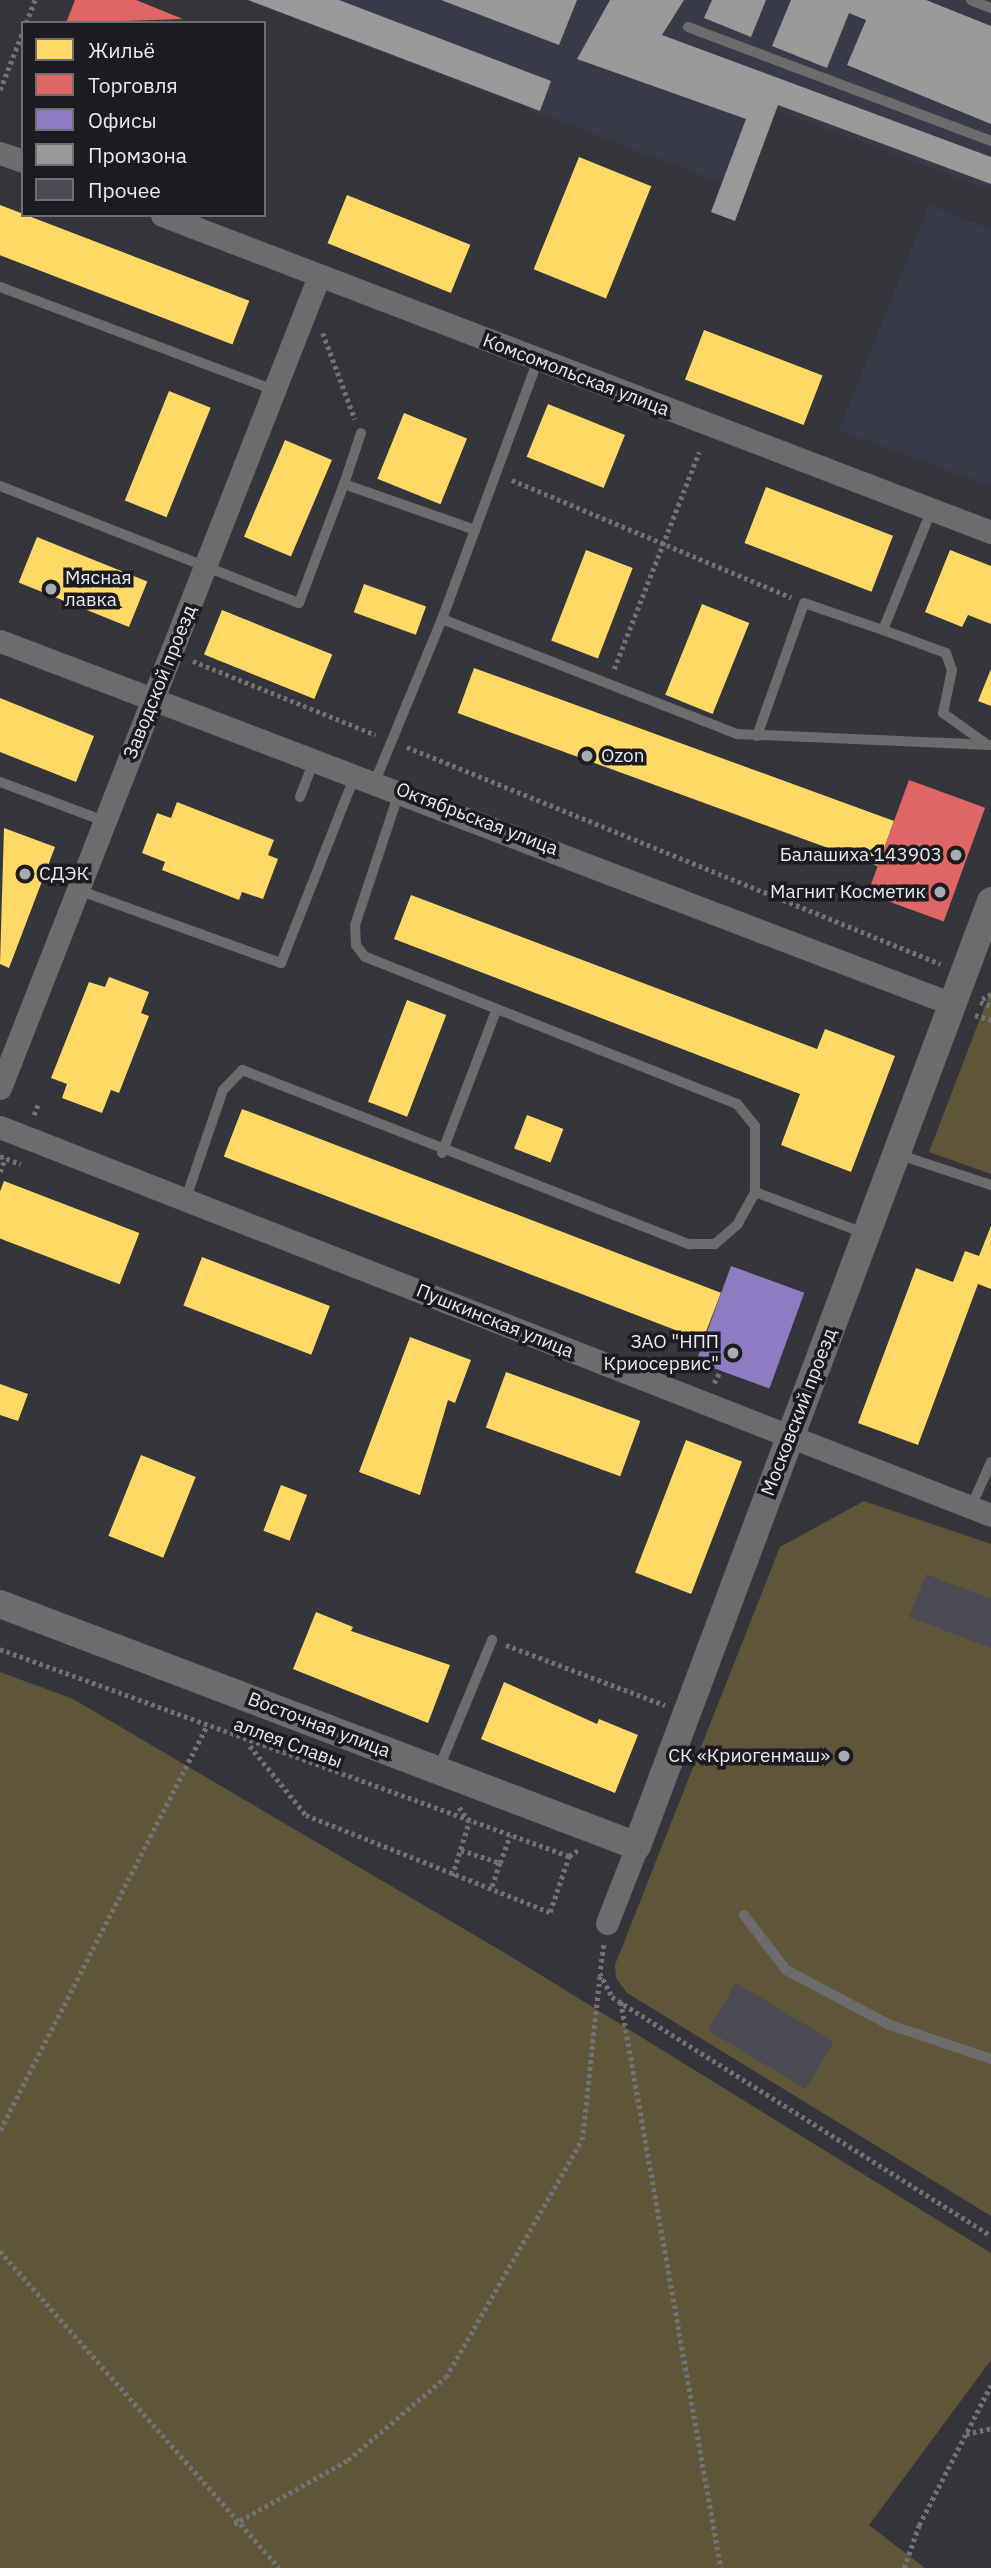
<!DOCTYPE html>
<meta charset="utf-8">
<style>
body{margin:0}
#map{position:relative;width:991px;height:2568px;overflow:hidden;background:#35363b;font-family:"IBM Plex Sans",sans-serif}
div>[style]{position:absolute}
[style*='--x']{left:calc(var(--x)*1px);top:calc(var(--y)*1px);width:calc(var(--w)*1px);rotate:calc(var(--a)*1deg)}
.built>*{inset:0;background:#3a3b49}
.green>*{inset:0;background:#5f5639}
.homes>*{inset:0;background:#ffd966;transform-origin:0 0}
.shops>*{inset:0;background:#e06666;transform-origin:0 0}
.offices>*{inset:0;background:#8e7cc3;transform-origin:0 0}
.industry>*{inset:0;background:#999}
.building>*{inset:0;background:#4a4b53;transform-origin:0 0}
.path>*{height:4.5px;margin-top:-2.25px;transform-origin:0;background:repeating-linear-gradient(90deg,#717273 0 3.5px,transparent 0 7px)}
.service>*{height:10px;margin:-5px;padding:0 5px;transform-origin:5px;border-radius:5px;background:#6b6c6b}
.minor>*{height:23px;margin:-11.5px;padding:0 11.5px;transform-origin:11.5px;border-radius:11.5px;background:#6b6c6b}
.tertiary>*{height:28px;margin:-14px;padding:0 14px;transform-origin:14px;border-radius:14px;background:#6b6c6b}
.dots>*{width:19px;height:19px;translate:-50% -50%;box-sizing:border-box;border:4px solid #1c1c20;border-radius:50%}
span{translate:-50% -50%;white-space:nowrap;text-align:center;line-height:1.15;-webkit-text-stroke:7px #1c1c20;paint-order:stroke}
.street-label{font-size:19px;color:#e9e9f0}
.poi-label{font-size:19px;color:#e9e9f0}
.left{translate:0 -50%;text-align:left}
.right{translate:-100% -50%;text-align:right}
.legend{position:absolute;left:21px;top:21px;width:245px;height:196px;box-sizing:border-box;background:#1c1c20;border:2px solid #6e6e73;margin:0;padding:9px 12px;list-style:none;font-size:21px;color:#e9e9f0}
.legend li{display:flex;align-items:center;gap:14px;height:35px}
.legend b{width:35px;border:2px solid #6e6e73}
</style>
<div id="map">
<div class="built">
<i style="clip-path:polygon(244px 0,991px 0,991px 190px,759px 104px,728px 185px)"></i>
<i style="clip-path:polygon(929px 205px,991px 230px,991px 486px,839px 430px)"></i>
</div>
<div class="green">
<i style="clip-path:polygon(991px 990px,991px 1174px,929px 1152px)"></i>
<i style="clip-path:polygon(864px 1501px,991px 1544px,991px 2216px,627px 1993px,616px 1978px,615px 1965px,780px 1547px)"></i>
<i style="clip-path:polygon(0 1672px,73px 1699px,505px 1953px,991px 2253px,991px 2360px,869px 2525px,925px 2568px,0 2568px)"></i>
</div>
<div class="homes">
<i style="left:579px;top:157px;width:78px;height:121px;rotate:22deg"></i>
<i style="left:347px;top:195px;width:133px;height:52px;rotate:22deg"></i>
<i style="left:0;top:205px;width:267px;height:47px;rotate:21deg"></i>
<i style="left:704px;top:330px;width:127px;height:53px;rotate:21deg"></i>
<i style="left:169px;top:391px;width:45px;height:118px;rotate:22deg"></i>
<i style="left:548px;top:404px;width:83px;height:57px;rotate:22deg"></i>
<i style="left:404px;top:413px;width:68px;height:71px;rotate:22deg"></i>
<i style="left:285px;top:440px;width:51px;height:105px;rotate:23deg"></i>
<i style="left:766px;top:487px;width:136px;height:60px;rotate:21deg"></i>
<i style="left:37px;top:537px;width:119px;height:49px;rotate:22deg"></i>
<i style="left:586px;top:550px;width:50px;height:97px;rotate:21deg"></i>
<i style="clip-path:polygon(950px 550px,991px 566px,991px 624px,968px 615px,962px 627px,925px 612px)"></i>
<i style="left:364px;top:584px;width:66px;height:30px;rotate:20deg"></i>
<i style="left:702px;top:604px;width:51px;height:98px;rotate:22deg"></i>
<i style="left:222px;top:610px;width:119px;height:48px;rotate:22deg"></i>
<i style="left:474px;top:668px;width:447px;height:48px;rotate:20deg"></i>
<i style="clip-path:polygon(991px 669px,991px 706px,978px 701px)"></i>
<i style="clip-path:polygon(0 698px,94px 736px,76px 782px,0 752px)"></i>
<i style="clip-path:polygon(177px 802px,274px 840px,268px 855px,278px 859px,263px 899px,242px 892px,239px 900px,162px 870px,165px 862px,142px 853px,157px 813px,171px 818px)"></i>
<i style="clip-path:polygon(4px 828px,55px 847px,9px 968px,0 964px)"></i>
<i style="clip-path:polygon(411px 895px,817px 1049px,825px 1029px,895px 1056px,851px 1172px,781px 1145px,800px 1094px,394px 939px)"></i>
<i style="clip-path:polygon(109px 977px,149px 992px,141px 1013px,149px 1016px,119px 1093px,111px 1090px,102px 1113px,62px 1098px,67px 1084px,51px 1078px,89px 982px,105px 987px)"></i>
<i style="left:407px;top:1000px;width:42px;height:109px;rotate:21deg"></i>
<i style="left:242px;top:1109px;width:513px;height:51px;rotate:21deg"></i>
<i style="left:527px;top:1115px;width:39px;height:36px;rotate:21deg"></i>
<i style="left:4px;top:1181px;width:145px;height:55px;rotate:21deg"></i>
<i style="clip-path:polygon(991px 1226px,991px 1289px,978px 1284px,918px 1445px,858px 1423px,916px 1268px,953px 1282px,965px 1251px,979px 1256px)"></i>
<i style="left:202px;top:1257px;width:137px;height:52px;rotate:21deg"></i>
<i style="clip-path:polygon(410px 1337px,471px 1360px,455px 1403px,448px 1400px,420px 1495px,359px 1472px)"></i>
<i style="left:506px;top:1372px;width:143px;height:59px;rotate:20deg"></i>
<i style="clip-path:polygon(0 1384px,28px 1394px,18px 1421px,0 1415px)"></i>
<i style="left:686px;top:1440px;width:60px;height:142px;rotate:21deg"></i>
<i style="left:141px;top:1455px;width:59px;height:87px;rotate:22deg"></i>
<i style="left:281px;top:1485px;width:28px;height:49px;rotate:21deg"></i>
<i style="clip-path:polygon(316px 1612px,353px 1627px,351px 1631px,450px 1665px,428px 1723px,293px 1669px)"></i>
<i style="clip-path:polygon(504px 1682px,597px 1724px,599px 1719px,638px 1735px,615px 1793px,481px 1739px)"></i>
</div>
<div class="shops">
<i style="clip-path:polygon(75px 0,136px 0,183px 19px,66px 23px)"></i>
<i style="left:909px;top:780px;width:81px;height:121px;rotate:20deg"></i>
</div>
<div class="offices">
<i style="left:731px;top:1266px;width:78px;height:102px;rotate:20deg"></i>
</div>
<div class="industry">
<i style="clip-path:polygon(248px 0,339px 0,551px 81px,540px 111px)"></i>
<i style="clip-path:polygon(441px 0,577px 0,559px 45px)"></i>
<i style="clip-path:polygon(610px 0,684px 0,662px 35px,991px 157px,991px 184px,778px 105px,735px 221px,711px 212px,746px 119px,577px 59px)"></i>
<i style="clip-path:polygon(712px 0,766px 0,751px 37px,704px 18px)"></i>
<i style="clip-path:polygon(791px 0,926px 0,991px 26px,991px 124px,847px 65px,866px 20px,849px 13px,827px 68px,772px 46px)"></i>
</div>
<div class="building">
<i style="clip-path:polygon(926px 1574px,991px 1599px,991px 1648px,909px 1617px)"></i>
<i style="left:736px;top:1983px;width:114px;height:55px;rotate:31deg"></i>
</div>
<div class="path">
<i style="--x:26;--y:23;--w:25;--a:-69"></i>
<i style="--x:0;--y:90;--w:63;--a:-68.7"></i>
<i style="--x:323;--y:333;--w:92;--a:69.6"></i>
<i style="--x:512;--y:480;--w:303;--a:22.8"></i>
<i style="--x:193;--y:661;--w:197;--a:22"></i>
<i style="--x:614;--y:669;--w:233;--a:-68.6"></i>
<i style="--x:407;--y:747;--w:576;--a:22.12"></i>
<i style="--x:982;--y:999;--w:10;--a:-29"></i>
<i style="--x:980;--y:1002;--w:12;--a:20"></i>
<i style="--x:975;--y:1015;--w:17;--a:17"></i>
<i style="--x:34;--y:1115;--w:12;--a:-70"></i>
<i style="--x:0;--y:1156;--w:22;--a:21"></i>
<i style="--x:0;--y:1172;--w:15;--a:-70"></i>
<i style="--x:714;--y:1383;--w:13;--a:-63"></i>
<i style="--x:506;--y:1645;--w:170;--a:20.7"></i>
<i style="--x:0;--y:1649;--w:605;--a:19.99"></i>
<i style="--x:250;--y:1746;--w:89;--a:50.9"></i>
<i style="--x:306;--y:1815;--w:263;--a:21.7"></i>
<i style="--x:550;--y:1912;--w:59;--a:-71.3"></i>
<i style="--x:569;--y:1856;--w:11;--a:-34"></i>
<i style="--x:461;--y:1850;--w:41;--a:18.4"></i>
<i style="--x:500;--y:1863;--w:28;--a:108"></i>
<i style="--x:500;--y:1863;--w:29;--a:-70"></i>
<i style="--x:452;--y:1876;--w:57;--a:-72.5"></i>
<i style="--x:469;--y:1822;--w:21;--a:-125"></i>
<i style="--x:604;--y:1945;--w:28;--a:98"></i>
<i style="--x:600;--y:1973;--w:27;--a:63"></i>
<i style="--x:612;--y:1997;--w:448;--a:32.2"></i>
<i style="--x:621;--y:2002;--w:575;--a:79.98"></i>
<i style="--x:0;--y:2130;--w:452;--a:-62.9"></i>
<i style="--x:0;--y:2251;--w:422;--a:48.6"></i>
<i style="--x:966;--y:2434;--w:26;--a:-13"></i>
<i style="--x:234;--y:2524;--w:131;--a:-29.3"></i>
<i style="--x:348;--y:2460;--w:128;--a:-40.3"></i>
<i style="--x:446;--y:2377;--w:273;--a:-60.2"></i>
<i style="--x:582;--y:2140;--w:168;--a:-83.8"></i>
<i style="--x:904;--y:2568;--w:46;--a:-70.8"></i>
<i style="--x:919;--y:2525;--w:157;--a:-62.8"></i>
</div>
<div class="service">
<i style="--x:971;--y:0;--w:22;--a:22"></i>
<i style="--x:688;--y:27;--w:324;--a:20.6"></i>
<i style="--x:0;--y:287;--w:293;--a:20.6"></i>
<i style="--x:361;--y:433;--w:54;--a:108.4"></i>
<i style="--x:344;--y:484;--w:139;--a:19.3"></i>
<i style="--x:475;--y:530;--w:95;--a:110.3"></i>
<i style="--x:0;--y:486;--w:321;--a:21.4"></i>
<i style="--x:299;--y:603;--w:127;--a:-69.3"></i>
<i style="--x:475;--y:530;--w:181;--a:-69.7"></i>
<i style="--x:883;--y:630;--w:67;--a:20.1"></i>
<i style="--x:946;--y:653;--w:18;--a:71"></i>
<i style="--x:952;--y:670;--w:44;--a:101.8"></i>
<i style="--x:943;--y:713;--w:52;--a:35.5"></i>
<i style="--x:757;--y:736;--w:141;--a:-70.5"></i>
<i style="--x:804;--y:603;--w:83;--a:18.9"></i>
<i style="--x:883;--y:630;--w:131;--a:-68"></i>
<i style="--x:376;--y:779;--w:173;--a:-67.6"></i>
<i style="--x:442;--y:619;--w:317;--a:21.3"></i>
<i style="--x:737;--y:734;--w:254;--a:2.5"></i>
<i style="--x:0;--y:782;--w:111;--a:20.6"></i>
<i style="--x:300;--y:797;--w:40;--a:-69"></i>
<i style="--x:78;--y:890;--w:216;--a:19.8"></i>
<i style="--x:281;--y:963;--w:202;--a:-68.5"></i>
<i style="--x:442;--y:1153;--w:152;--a:-69.2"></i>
<i style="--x:897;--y:1154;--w:99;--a:18.3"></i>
<i style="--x:755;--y:1192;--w:116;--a:20.6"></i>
<i style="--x:186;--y:1198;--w:114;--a:-71.1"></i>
<i style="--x:223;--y:1090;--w:28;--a:-46"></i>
<i style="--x:242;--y:1070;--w:480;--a:21.3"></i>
<i style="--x:689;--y:1244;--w:26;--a:0"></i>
<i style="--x:715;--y:1244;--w:29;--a:-41"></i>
<i style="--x:737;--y:1225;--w:38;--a:-61"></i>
<i style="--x:755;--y:1192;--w:66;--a:-90"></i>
<i style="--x:755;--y:1126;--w:28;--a:-129"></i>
<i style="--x:737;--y:1104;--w:400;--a:-158.4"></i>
<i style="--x:365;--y:957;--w:15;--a:-127"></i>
<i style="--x:356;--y:945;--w:20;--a:-93"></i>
<i style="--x:355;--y:925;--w:139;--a:-71.6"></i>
<i style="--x:971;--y:1507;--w:49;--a:-66"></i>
<i style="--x:438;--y:1770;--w:141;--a:-67.4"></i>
<i style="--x:744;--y:1915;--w:69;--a:52.6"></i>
<i style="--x:786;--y:1970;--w:118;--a:27.9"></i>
<i style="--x:890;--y:2025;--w:107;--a:18.6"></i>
</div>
<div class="minor">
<i style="--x:0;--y:153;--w:24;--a:19"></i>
<i style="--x:162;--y:215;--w:888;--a:20.93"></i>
<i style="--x:0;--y:641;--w:1019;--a:20.87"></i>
<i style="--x:0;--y:1088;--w:872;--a:-68.55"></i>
<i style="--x:0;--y:1127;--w:1064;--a:21.38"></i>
<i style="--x:607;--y:1923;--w:83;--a:-68.7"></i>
</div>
<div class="tertiary">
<i style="--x:0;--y:1604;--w:681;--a:20.8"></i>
<i style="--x:637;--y:1846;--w:1009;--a:-69.46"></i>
</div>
<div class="dots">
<i style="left:51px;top:589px;background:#aaaab1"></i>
<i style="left:587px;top:756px;background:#aaaab1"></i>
<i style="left:956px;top:855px;background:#aaaab1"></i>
<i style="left:25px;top:874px;background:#aaaab1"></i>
<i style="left:940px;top:892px;background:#aaaab1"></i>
<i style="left:733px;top:1353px;background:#aaaab1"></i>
<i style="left:844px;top:1756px;background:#aaaab1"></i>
</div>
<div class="street-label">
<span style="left:576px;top:375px;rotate:21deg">Комсомольская улица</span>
<span style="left:160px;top:682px;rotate:-68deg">Заводской проезд</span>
<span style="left:477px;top:819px;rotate:21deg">Октябрьская улица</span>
<span style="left:495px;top:1321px;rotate:22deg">Пушкинская улица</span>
<span style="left:799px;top:1412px;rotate:-69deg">Московский проезд</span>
<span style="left:319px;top:1725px;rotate:21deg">Восточная улица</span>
<span style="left:288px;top:1743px;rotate:20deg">аллея Славы</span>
</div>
<div class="poi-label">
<span class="left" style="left:65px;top:589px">Мясная<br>лавка</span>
<span class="left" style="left:601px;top:756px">Ozon</span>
<span class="right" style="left:942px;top:855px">Балашиха 143903</span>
<span class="left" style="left:39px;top:874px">СДЭК</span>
<span class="right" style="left:926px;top:892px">Магнит Косметик</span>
<span class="right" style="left:719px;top:1353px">ЗАО "НПП<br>Криосервис"</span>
<span class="right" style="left:830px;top:1756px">СК «Криогенмаш»</span>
</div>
<ul class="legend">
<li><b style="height:19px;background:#ffd966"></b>Жильё</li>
<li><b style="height:19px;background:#e06666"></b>Торговля</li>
<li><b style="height:19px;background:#8e7cc3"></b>Офисы</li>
<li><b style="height:19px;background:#999"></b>Промзона</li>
<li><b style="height:19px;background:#4a4b53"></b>Прочее</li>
</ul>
</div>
